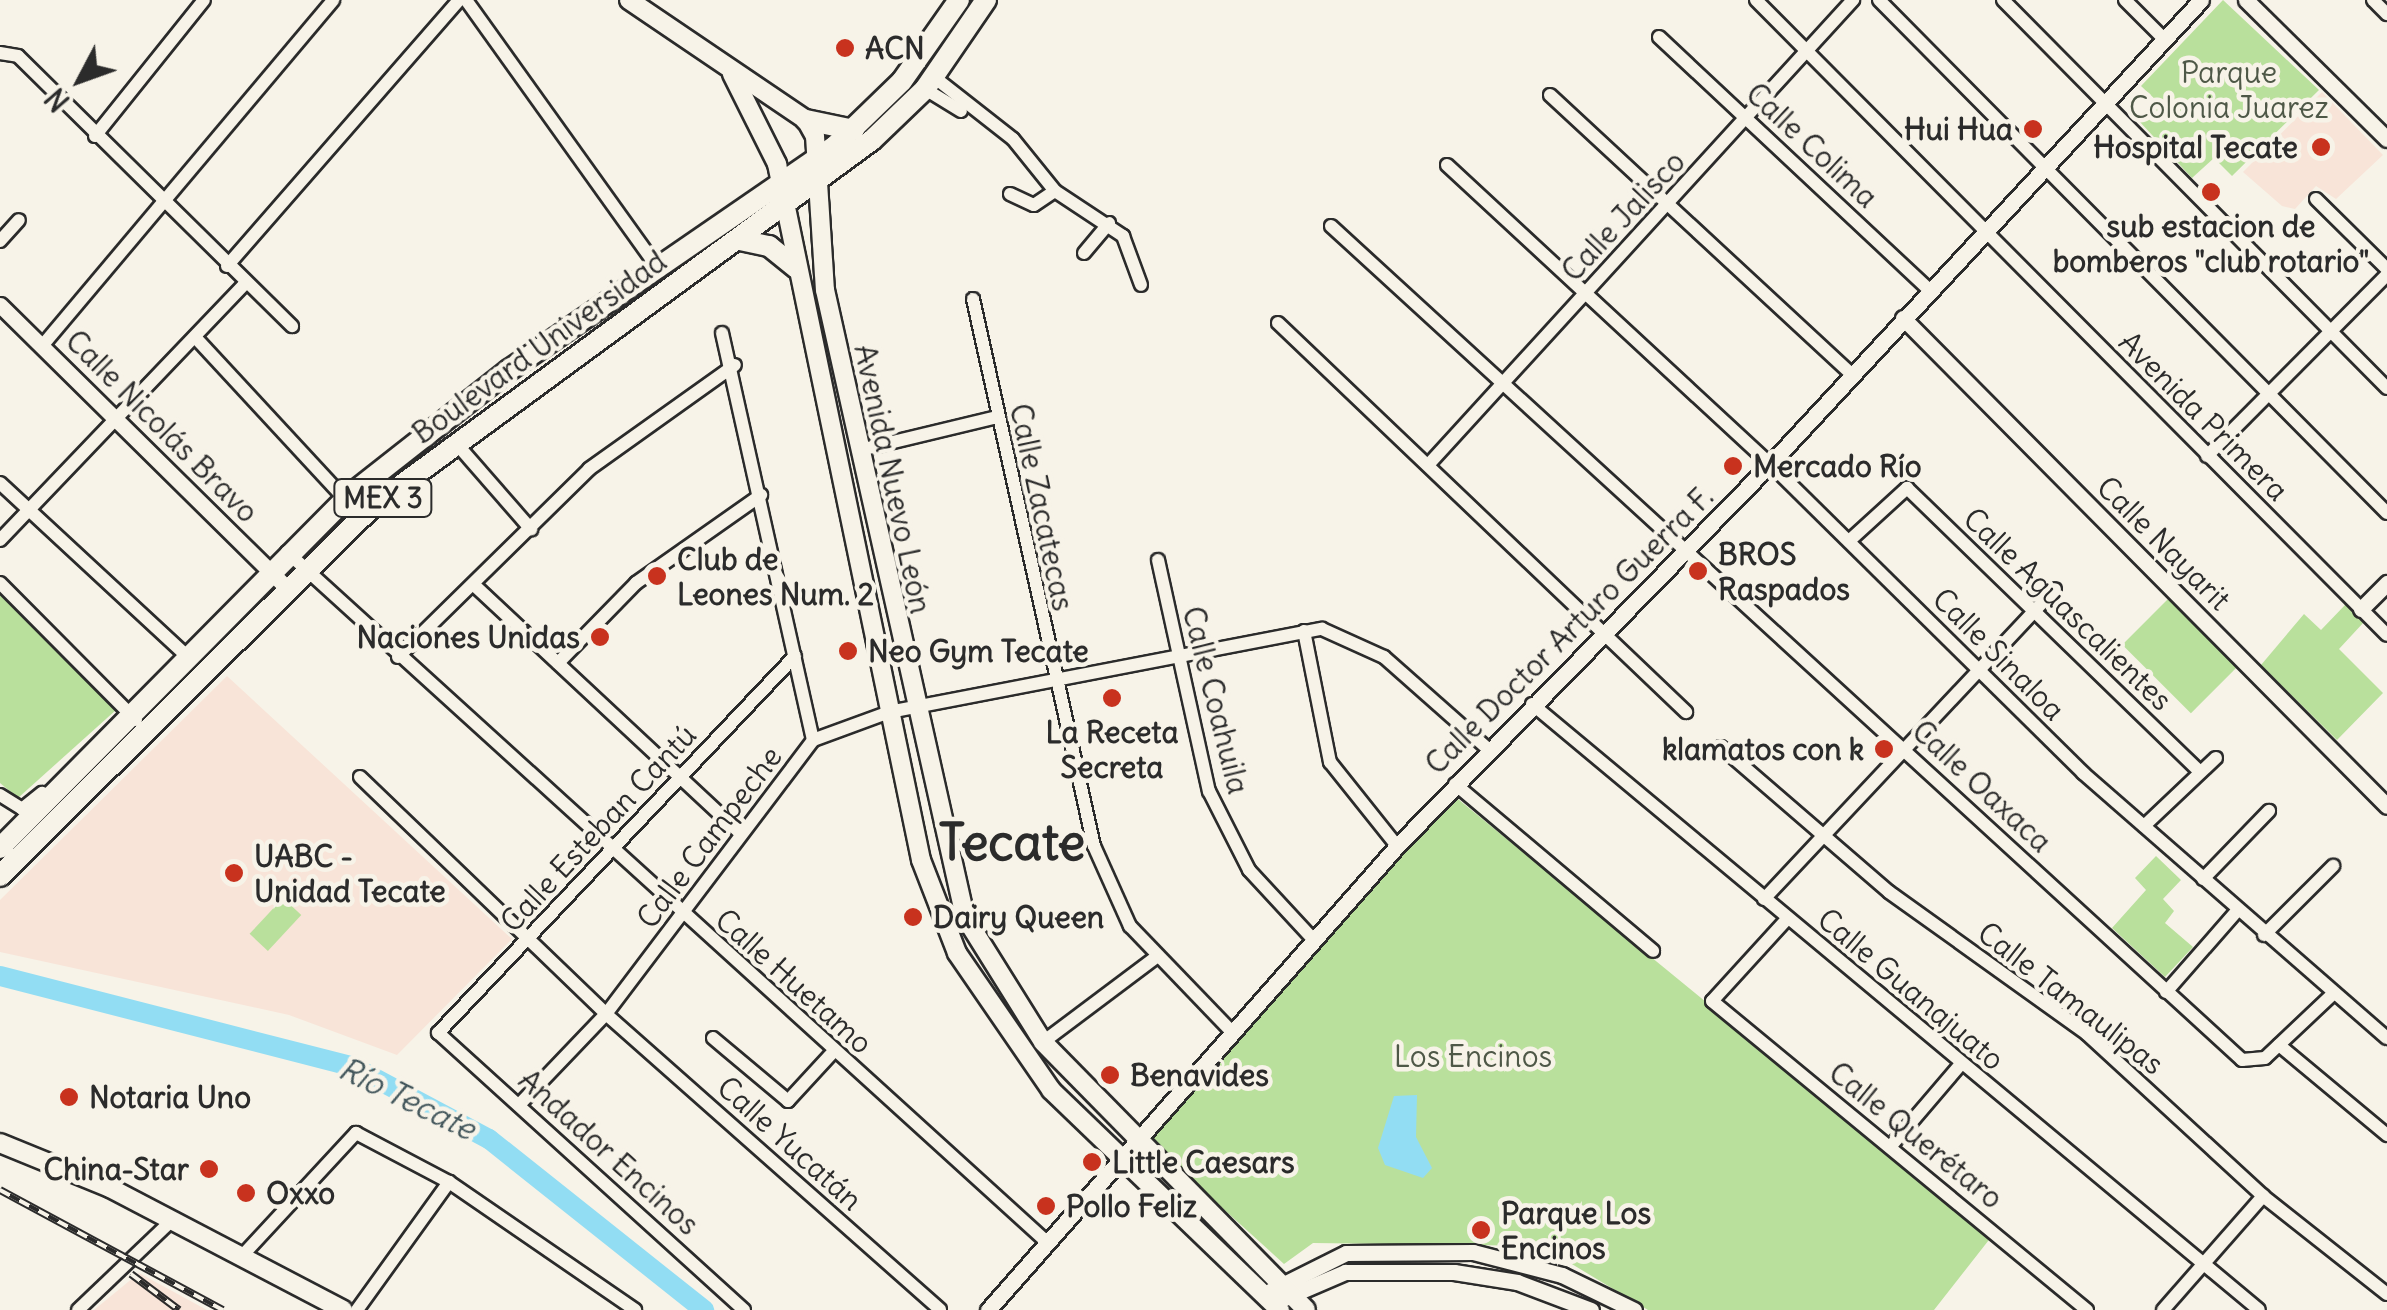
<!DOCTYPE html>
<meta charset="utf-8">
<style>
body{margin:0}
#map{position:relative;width:2387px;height:1310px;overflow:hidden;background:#f7f3e8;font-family:Delius,sans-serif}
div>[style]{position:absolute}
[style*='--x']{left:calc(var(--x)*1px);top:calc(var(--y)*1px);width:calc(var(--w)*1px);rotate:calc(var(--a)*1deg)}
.built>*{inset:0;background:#f8e4d8}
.green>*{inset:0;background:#b9e09c;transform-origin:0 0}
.water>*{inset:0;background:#92ddf3}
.river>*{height:20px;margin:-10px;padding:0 10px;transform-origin:10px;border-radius:10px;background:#92ddf3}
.roads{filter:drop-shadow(2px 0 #2b2b2b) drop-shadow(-2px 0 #2b2b2b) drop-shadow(0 2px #2b2b2b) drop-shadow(0 -2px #2b2b2b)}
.minor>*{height:12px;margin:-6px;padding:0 6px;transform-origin:6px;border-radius:6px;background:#f7f3e8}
.tertiary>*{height:15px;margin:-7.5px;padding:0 7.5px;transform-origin:7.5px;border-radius:7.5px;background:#f7f3e8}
.secondary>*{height:18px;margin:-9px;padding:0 9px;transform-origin:9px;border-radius:9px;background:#f7f3e8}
.primary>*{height:20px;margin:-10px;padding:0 10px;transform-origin:10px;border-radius:10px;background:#f7f3e8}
.rail>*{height:8px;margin-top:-4px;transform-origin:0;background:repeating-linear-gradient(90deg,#f7f3e8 0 11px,#2b2b2b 0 22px);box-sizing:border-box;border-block:2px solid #2b2b2b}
.dots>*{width:28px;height:28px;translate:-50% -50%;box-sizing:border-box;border:5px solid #f7f3e8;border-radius:50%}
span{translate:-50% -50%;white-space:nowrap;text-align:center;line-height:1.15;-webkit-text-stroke:9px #f7f3e8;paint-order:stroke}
.shield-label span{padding:2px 8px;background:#f7f3e8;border:2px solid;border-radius:8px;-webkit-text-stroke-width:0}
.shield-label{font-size:28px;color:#2b2b2b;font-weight:700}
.poi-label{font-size:30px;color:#2b2b2b;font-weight:700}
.left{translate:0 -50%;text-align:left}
.right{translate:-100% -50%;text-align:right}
.park-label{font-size:30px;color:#4e5847}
.street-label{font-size:30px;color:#2b2b2b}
.water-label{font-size:32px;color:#45585d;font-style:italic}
.town-label{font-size:50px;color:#2b2b2b;font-weight:700}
.north{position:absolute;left:30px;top:30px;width:100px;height:100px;-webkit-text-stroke:8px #f7f3e8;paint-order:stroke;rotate:229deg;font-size:28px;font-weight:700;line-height:40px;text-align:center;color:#2b2b2b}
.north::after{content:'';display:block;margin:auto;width:35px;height:45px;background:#2b2b2b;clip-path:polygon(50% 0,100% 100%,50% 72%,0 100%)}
</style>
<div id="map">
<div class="built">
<i style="clip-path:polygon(2322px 92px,2383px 155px,2336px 199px,2316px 186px,2295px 209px,2282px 206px,2243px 172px)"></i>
<i style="clip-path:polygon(227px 676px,512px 939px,397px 1055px,289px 1015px,0 952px,0 900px)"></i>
<i style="clip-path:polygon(139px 1273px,207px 1310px,94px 1310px)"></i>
</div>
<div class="green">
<i style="clip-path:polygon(2223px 0,2319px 90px,2232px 176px,2214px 158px,2192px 178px,2139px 121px,2157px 101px,2141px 86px)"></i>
<i style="clip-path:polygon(0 595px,116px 710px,18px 798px,0 783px)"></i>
<i style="left:2169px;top:598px;width:97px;height:66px;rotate:45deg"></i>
<i style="clip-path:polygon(2346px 604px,2364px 622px,2339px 649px,2383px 693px,2337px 740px,2261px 665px,2304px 614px,2321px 630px)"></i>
<i style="clip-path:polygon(1453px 795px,1992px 1236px,1934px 1310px,1648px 1310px,1542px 1246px,1313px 1243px,1284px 1264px,1145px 1138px)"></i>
<i style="clip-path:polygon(2156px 856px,2181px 880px,2163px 899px,2174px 911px,2165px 923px,2193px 947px,2165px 977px,2112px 928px,2146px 890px,2135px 878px)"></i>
<i style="left:283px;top:898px;width:25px;height:49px;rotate:43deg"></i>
</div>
<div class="water">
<i style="clip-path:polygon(1417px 1095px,1416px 1137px,1432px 1168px,1423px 1178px,1385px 1165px,1378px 1148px,1394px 1096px)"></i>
</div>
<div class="river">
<i style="--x:0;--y:976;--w:366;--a:14.4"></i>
<i style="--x:354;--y:1067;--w:153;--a:28.1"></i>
<i style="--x:489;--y:1139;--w:275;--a:38.5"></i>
</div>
<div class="roads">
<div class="minor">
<i style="--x:466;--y:0;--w:330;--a:54.4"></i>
<i style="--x:1756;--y:0;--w:895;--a:45.18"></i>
<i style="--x:1879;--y:0;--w:722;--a:45.28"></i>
<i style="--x:2003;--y:0;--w:546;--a:45.3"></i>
<i style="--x:2125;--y:0;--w:57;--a:45"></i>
<i style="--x:2373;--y:0;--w:20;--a:45"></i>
<i style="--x:1659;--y:37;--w:371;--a:43.1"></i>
<i style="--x:0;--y:53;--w:18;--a:9"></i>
<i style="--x:18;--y:56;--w:385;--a:44.6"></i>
<i style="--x:934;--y:77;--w:100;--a:38.1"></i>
<i style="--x:1013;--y:139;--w:67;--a:51.1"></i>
<i style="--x:1055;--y:191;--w:82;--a:33.5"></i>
<i style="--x:1123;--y:236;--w:52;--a:69.8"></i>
<i style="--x:925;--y:89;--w:42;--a:31.4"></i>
<i style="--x:1550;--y:95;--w:412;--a:42.8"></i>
<i style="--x:95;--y:136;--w:174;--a:-51.3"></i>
<i style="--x:1447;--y:165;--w:440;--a:42.8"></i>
<i style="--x:1770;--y:464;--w:440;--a:44.6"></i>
<i style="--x:2083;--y:773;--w:403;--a:41.1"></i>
<i style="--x:1010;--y:194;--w:26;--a:25"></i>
<i style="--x:1034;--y:205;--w:25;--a:-34"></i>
<i style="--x:2316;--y:199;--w:100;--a:44.6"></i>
<i style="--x:1331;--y:226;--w:1235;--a:42.47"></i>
<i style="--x:2242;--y:1060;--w:23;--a:-5"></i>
<i style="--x:2265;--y:1058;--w:93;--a:-43.3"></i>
<i style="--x:0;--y:241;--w:28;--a:-48"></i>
<i style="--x:1084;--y:253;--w:39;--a:-50"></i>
<i style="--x:227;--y:266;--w:353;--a:-48.9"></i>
<i style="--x:973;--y:299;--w:560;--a:77.53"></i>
<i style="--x:1094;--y:846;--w:88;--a:65.8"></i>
<i style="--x:1130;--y:926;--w:147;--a:46.1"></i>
<i style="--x:1278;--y:323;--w:564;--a:43.63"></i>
<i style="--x:722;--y:333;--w:417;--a:77.4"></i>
<i style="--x:195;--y:337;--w:221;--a:47.2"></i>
<i style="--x:42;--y:346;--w:452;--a:-49.9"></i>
<i style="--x:455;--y:442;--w:116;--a:48.9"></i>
<i style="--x:860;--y:450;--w:141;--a:-13.5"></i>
<i style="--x:2207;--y:456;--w:255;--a:-45.2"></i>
<i style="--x:1429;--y:464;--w:629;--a:-47.58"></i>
<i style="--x:0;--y:483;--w:255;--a:42.8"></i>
<i style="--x:0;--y:540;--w:356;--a:-46.3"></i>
<i style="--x:1849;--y:541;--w:79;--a:-42.4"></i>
<i style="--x:1907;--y:488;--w:408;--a:44.1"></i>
<i style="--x:287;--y:552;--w:1026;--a:42.24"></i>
<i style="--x:1158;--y:560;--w:237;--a:77.6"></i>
<i style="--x:1209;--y:791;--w:89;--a:63.1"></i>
<i style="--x:1249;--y:870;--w:94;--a:47.2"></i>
<i style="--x:0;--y:583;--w:193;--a:45.2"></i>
<i style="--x:473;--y:584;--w:365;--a:43"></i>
<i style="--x:1304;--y:631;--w:134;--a:78.8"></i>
<i style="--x:1330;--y:762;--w:107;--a:51.4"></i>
<i style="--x:398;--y:657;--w:268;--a:-44.5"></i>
<i style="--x:589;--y:469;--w:179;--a:-35.5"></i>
<i style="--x:558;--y:663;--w:112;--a:-45.7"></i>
<i style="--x:636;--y:583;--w:153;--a:-35.1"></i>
<i style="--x:1532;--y:704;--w:946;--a:39.81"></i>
<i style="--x:1721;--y:747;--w:222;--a:40.8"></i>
<i style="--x:1889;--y:892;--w:244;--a:35.6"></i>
<i style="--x:2087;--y:1034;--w:239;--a:42.6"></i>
<i style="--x:2263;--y:1196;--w:158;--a:38.3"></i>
<i style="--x:360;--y:777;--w:342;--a:43.9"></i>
<i style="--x:606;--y:1014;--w:446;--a:41.5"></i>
<i style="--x:1455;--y:784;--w:259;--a:40.1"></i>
<i style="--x:0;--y:795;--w:26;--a:32"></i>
<i style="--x:22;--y:809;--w:26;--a:-39"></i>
<i style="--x:2144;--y:826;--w:99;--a:-43.4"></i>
<i style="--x:2203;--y:879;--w:95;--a:-45.9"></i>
<i style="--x:1764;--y:899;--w:425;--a:-46.8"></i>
<i style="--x:1787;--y:919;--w:111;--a:132.4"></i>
<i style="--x:1712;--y:1001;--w:486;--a:39.5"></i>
<i style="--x:2264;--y:935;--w:98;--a:-45"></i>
<i style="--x:2166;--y:992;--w:108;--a:-48.8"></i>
<i style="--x:713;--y:1038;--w:98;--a:40"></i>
<i style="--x:788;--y:1101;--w:68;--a:-47.4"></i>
<i style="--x:1043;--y:1042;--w:140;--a:-36.9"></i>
<i style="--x:2279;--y:1045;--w:141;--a:39.8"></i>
<i style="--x:519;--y:1105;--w:126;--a:-46.3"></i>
<i style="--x:606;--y:1014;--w:343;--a:-52.9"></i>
<i style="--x:813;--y:740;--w:81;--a:-20.2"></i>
<i style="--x:889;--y:712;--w:441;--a:-10.9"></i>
<i style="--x:1322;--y:629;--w:68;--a:24.3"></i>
<i style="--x:1384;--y:657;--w:139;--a:41.5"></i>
<i style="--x:1890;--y:1147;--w:109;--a:-49.5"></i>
<i style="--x:242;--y:1256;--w:168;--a:-47.2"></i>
<i style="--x:356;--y:1133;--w:105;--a:27.8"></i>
<i style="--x:449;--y:1182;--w:226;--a:34.5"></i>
<i style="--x:78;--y:1310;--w:129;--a:-43.7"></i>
<i style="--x:357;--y:1310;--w:158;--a:-54.3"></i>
<i style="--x:744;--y:1310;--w:413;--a:-137.8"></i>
<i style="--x:438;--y:1033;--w:519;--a:-46.56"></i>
<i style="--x:2163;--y:1310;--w:152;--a:-48.7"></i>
</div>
<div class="tertiary">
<i style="--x:2246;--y:0;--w:198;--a:44.6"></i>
<i style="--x:0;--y:305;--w:400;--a:44.6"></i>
<i style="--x:1903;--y:318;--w:687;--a:45.24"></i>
<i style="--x:2361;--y:609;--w:37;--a:-45"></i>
<i style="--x:1270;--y:1291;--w:85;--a:-26.6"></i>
<i style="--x:1346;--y:1253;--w:127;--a:-0.5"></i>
<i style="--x:1473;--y:1252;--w:92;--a:14.5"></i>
<i style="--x:1562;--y:1275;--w:80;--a:25.9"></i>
<i style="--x:1282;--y:1299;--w:69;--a:-23.2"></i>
<i style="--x:1345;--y:1272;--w:109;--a:0"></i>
<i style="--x:1454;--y:1272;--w:64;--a:9"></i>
<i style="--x:1517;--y:1282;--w:79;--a:20.7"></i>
<i style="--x:988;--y:1310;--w:619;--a:-48.6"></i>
<i style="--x:1397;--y:846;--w:534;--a:-45.68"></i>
<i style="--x:1770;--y:464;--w:633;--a:-47.11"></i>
</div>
<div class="secondary">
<i style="--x:629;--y:0;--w:214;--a:34.1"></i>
<i style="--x:806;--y:120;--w:18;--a:61"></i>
<i style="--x:815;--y:136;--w:154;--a:86.3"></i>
<i style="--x:825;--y:290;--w:642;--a:77.41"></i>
<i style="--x:965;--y:917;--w:147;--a:58"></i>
<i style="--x:1043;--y:1042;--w:375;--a:45.5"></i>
<i style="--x:732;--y:74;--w:101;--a:63.4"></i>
<i style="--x:777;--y:164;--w:711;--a:78.31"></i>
<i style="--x:921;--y:860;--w:100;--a:68.8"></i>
<i style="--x:957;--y:953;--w:166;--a:55.5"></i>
<i style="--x:1051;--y:1090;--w:318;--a:43.9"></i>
<i style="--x:0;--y:1143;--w:119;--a:22.2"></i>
<i style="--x:110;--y:1188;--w:263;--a:27.6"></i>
</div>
<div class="primary">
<i style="--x:806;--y:120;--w:49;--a:11.8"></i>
<i style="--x:740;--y:240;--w:30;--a:12"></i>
<i style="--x:769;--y:246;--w:35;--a:39"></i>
<i style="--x:0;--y:848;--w:491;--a:-45.3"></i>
<i style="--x:345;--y:499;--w:209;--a:-38.2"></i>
<i style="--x:509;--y:370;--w:396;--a:-34.5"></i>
<i style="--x:835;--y:146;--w:93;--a:-44.1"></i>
<i style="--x:902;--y:81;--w:99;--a:-54.9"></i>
<i style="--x:0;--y:876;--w:527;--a:-44.77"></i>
<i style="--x:374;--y:505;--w:617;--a:-36.24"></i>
<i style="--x:872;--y:140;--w:74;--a:-43.9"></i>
<i style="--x:925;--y:89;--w:108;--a:-55.6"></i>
</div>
</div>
<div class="rail">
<i style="--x:0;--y:1190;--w:253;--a:28.3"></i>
<i style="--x:131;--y:1274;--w:60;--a:36.9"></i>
</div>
<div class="dots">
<i style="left:845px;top:48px;background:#c8321e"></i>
<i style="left:2033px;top:129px;background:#c8321e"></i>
<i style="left:2321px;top:147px;background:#c8321e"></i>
<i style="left:2211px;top:192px;background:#c8321e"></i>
<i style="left:1733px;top:466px;background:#c8321e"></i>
<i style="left:1698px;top:571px;background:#c8321e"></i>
<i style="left:657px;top:576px;background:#c8321e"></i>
<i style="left:600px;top:637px;background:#c8321e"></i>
<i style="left:848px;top:651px;background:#c8321e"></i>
<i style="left:1112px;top:698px;background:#c8321e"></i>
<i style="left:1884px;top:749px;background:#c8321e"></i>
<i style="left:234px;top:873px;background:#c8321e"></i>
<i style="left:913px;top:917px;background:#c8321e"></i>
<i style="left:1110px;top:1075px;background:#c8321e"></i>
<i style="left:69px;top:1097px;background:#c8321e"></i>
<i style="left:1092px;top:1162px;background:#c8321e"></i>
<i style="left:209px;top:1169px;background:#c8321e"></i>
<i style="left:246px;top:1193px;background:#c8321e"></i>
<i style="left:1046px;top:1206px;background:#c8321e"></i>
<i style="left:1481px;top:1230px;background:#c8321e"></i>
</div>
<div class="shield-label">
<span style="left:383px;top:498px">MEX 3</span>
</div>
<div class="poi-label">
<span class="left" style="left:865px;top:48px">ACN</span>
<span class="right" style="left:2013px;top:129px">Hui Hua</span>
<span class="right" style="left:2298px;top:147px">Hospital Tecate</span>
<span style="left:2211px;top:243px">sub estacion de<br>bomberos "club rotario"</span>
<span class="left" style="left:1753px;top:466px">Mercado Río</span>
<span class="left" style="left:1718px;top:571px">BROS<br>Raspados</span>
<span class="left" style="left:677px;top:576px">Club de<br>Leones Num. 2</span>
<span class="right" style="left:580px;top:637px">Naciones Unidas</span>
<span class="left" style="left:868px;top:651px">Neo Gym Tecate</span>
<span style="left:1112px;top:749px">La Receta<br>Secreta</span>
<span class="right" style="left:1864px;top:749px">klamatos con k</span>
<span class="left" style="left:254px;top:873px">UABC -<br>Unidad Tecate</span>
<span class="left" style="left:933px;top:917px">Dairy Queen</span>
<span class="left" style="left:1130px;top:1075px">Benavides</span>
<span class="left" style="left:89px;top:1097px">Notaria Uno</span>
<span class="left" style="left:1112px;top:1162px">Little Caesars</span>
<span class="right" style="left:189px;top:1169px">China-Star</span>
<span class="left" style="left:266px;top:1193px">Oxxo</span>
<span class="left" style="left:1066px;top:1206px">Pollo Feliz</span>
<span class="left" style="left:1501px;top:1230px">Parque Los<br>Encinos</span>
</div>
<div class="park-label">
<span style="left:2229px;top:89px">Parque<br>Colonia Juarez</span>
<span style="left:1473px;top:1056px">Los Encinos</span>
</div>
<div class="street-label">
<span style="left:1812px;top:145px;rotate:43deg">Calle Colima</span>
<span style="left:1623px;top:216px;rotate:-47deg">Calle Jalisco</span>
<span style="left:539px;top:347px;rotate:-36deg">Boulevard Universidad</span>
<span style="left:2204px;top:416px;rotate:45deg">Avenida Primera</span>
<span style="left:162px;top:426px;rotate:45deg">Calle Nicolás Bravo</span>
<span style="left:893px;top:479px;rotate:78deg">Avenida Nuevo León</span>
<span style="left:1042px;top:507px;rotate:78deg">Calle Zacatecas</span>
<span style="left:2164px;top:543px;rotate:45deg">Calle Nayarit</span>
<span style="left:2068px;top:609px;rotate:44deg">Calle Aguascalientes</span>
<span style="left:1569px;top:630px;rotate:-45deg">Calle Doctor Arturo Guerra F.</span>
<span style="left:1999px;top:654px;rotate:45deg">Calle Sinaloa</span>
<span style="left:1216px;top:700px;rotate:76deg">Calle Coahuila</span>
<span style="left:1982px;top:786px;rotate:43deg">Calle Oaxaca</span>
<span style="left:598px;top:828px;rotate:-47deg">Calle Esteban Cantú</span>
<span style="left:709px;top:837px;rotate:-53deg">Calle Campeche</span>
<span style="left:794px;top:981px;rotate:42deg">Calle Huetamo</span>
<span style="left:1911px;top:989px;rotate:40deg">Calle Guanajuato</span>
<span style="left:2071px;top:998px;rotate:38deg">Calle Tamaulipas</span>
<span style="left:1916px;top:1135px;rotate:39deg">Calle Querétaro</span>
<span style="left:790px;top:1143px;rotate:42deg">Calle Yucatán</span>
<span style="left:609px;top:1152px;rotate:42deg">Andador Encinos</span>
</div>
<div class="water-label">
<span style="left:407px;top:1099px;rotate:26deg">Río Tecate</span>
</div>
<div class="town-label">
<span style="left:1012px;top:843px">Tecate</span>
</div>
<div class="north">N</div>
</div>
